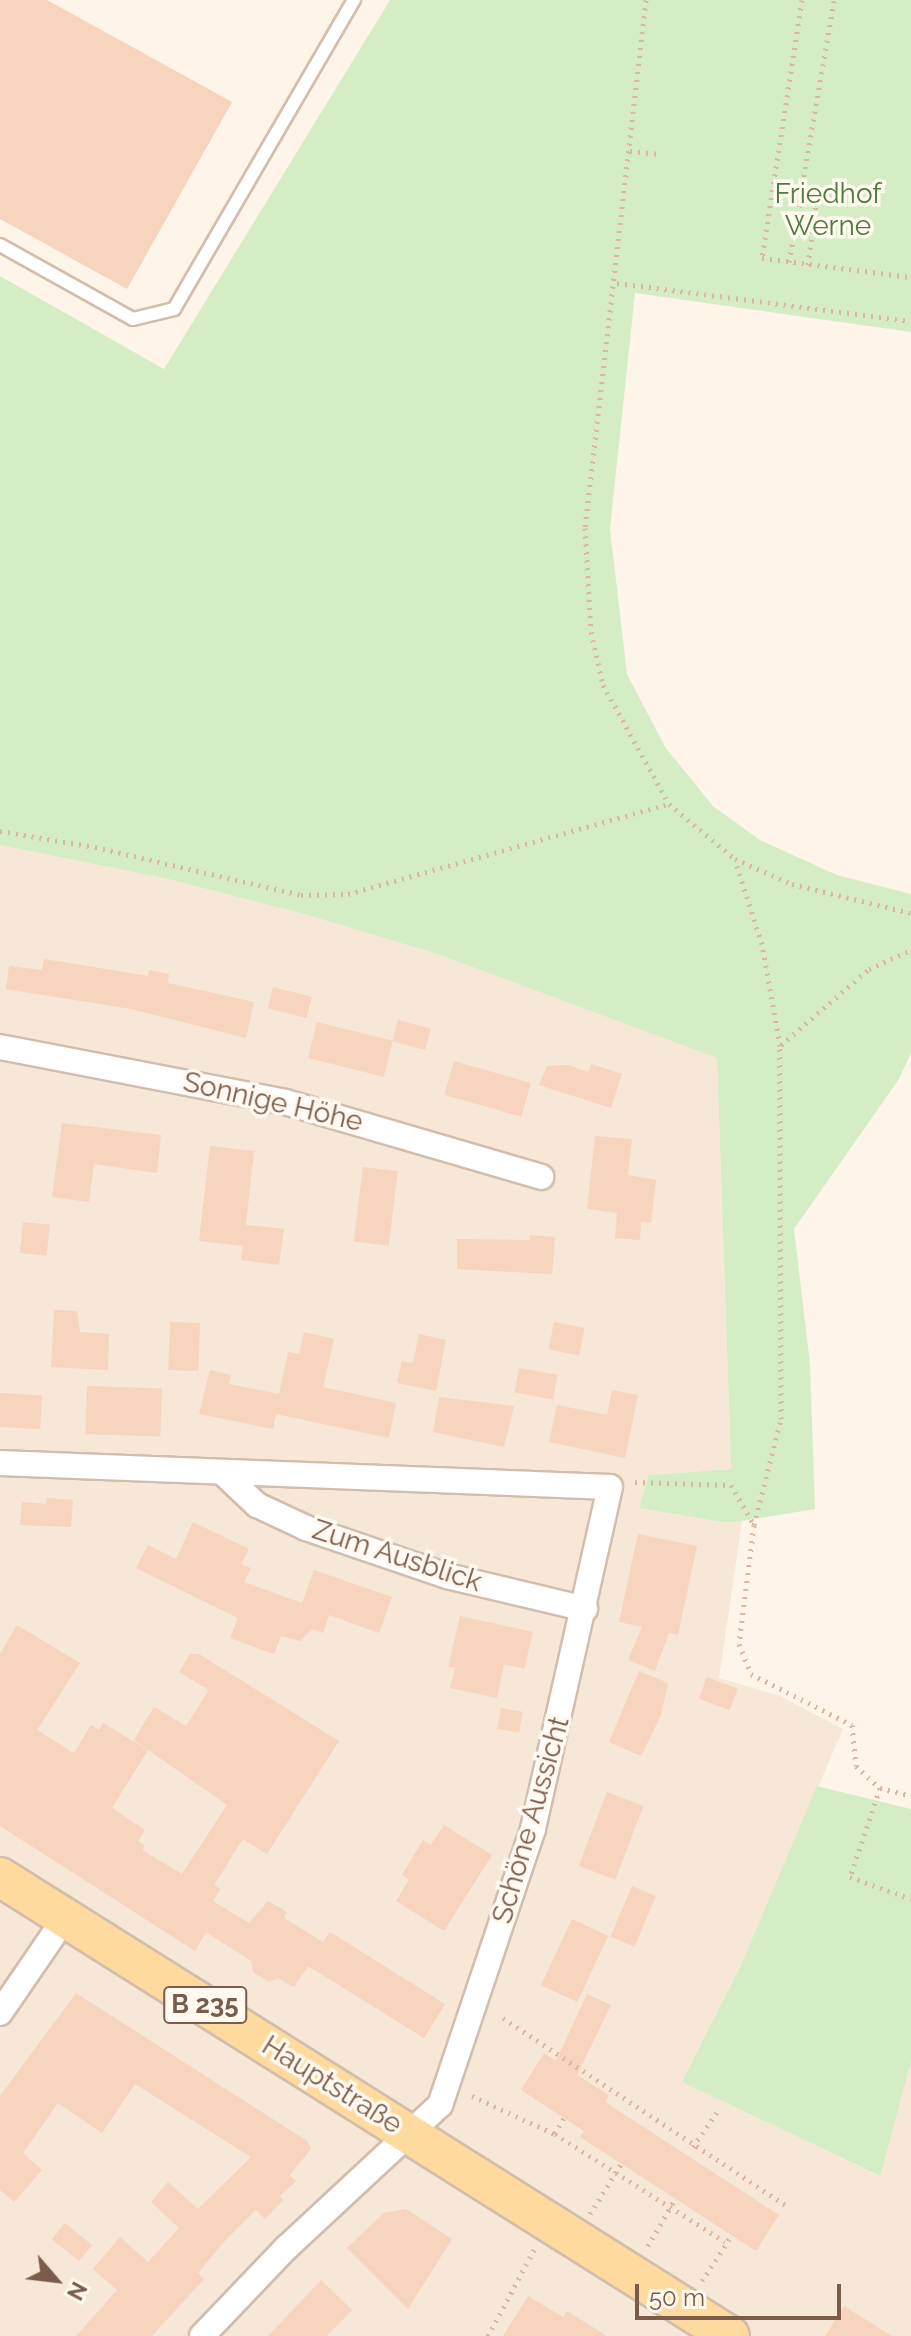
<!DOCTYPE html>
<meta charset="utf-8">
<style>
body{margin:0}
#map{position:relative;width:911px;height:2336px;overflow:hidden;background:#fef5e8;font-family:Raleway,sans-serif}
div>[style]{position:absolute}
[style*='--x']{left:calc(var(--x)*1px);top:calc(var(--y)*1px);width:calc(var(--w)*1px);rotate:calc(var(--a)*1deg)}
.residential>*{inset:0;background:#f6e7d6}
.green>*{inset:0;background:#d5edc5}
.building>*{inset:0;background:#f6d4be;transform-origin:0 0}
.path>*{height:5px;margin-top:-2.5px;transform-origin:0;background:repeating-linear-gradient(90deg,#dbb7a0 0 2px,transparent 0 8px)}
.roads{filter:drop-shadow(2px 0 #d2bdac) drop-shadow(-2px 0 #d2bdac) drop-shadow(0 2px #d2bdac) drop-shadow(0 -2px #d2bdac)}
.lane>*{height:12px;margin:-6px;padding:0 6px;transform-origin:6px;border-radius:6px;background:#fff}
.street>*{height:24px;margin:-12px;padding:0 12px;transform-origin:12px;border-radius:12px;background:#fff}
.primary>*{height:38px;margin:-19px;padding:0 19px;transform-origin:19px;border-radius:19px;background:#ffda9e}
span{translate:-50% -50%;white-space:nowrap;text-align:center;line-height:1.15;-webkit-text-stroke:7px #fff9f0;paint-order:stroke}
.shield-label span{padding:2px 6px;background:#fff9f0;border:2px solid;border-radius:6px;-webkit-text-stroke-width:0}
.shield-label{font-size:26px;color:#7b5b49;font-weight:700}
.park-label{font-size:28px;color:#507b3d}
.street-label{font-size:28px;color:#7b5b49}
.north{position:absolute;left:16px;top:2240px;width:80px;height:80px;-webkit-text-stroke:6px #fff9f0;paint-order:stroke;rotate:118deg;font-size:22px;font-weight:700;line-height:32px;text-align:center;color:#7b5b49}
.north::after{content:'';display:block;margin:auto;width:28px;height:36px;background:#7b5b49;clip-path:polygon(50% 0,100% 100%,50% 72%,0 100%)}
.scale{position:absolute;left:635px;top:2284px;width:206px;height:36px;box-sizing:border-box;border:4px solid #7b5b49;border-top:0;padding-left:10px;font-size:24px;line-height:28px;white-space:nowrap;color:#7b5b49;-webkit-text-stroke:6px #fff9f0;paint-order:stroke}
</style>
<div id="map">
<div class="residential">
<i style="clip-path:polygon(0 845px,168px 879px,304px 914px,437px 954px,717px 1058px,731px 1469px,649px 1475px,729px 1523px,742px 1521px,719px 1678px,780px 1696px,843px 1729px,742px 1963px,682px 2082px,879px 2176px,911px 2062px,911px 2336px,0 2336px)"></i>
</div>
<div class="green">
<i style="clip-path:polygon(390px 0,911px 0,911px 332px,635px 293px,610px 529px,627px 674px,665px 747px,713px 806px,760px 840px,837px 875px,911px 894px,911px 1053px,899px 1079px,794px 1229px,810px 1364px,815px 1509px,729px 1523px,639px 1508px,649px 1475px,731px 1469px,717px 1058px,437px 954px,304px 914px,168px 879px,0 845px,0 276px,164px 369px)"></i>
<i style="clip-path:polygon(817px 1786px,911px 1809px,911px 2062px,880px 2176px,682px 2082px,742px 1963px)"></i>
</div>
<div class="building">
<i style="clip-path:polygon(0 0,47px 0,232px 102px,127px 289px,0 219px)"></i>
<i style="clip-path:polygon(44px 959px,148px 976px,149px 970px,169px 974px,168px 983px,254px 1002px,246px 1038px,131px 1009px,6px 989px,9px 966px,42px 970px)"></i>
<i style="left:273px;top:987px;width:40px;height:22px;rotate:14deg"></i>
<i style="left:398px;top:1020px;width:34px;height:22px;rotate:15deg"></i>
<i style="left:317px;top:1022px;width:78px;height:37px;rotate:14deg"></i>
<i style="left:454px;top:1061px;width:80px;height:35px;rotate:16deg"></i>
<i style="clip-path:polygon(591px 1064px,622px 1074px,611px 1108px,539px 1085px,547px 1066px,568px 1065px,589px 1072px)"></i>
<i style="clip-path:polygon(62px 1123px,161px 1135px,157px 1173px,94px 1164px,89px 1202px,52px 1197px)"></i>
<i style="clip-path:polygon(595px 1136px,632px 1139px,628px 1175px,656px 1180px,651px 1223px,641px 1222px,640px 1240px,615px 1238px,617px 1213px,587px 1209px)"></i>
<i style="clip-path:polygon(210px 1146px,254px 1151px,246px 1225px,284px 1229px,279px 1265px,241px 1260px,243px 1246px,199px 1241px)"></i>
<i style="left:363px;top:1167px;width:35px;height:75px;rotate:7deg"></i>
<i style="left:23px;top:1222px;width:27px;height:31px;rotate:6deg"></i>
<i style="clip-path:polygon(530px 1235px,555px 1237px,552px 1274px,457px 1269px,457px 1239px,530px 1240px)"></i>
<i style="clip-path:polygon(54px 1310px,77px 1311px,80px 1332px,109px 1334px,108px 1370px,51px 1367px)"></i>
<i style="left:170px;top:1322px;width:30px;height:48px;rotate:2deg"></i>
<i style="left:554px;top:1322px;width:31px;height:28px;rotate:11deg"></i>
<i style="clip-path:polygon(304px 1332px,334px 1339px,323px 1387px,396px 1403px,389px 1438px,276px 1414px,273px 1429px,199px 1414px,210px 1370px,231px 1375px,229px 1384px,279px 1394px,288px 1352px,299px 1354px)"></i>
<i style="clip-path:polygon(419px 1334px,446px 1340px,436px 1391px,397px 1383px,402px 1361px,413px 1363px)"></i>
<i style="left:519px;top:1368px;width:39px;height:25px;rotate:10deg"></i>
<i style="left:87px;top:1386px;width:75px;height:48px;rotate:2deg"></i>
<i style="clip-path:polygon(612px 1390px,638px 1395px,625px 1458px,549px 1442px,557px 1405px,607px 1415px)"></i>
<i style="left:0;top:1393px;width:42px;height:34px;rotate:3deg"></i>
<i style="clip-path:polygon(439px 1397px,514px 1406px,504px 1447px,433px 1432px)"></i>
<i style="clip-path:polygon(47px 1498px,73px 1500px,71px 1527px,20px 1525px,22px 1502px,46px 1504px)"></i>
<i style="clip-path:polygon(193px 1522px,249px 1549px,241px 1564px,251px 1568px,244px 1582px,302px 1603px,314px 1570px,392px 1597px,379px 1633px,329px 1615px,323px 1633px,312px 1629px,300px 1641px,281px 1636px,274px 1654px,230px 1638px,238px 1618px,136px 1568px,148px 1545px,176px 1559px)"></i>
<i style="clip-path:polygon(638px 1534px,697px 1546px,678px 1635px,669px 1633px,655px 1671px,628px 1660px,642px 1627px,619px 1622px)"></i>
<i style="clip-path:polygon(460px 1616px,533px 1632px,524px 1669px,504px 1664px,497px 1698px,450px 1688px,455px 1668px,448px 1667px)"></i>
<i style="clip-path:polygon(17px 1625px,80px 1663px,37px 1730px,74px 1753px,91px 1725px,99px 1730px,103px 1723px,148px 1750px,112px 1808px,145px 1830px,138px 1841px,145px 1846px,142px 1850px,182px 1874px,227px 1805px,134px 1740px,154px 1707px,186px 1726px,209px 1690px,179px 1672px,190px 1654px,199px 1654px,339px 1741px,267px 1854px,243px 1839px,214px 1885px,221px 1889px,213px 1901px,249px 1923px,268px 1901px,287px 1912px,284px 1918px,323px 1942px,330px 1932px,445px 2004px,424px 2038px,308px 1966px,294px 1987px,278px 1978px,269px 1982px,253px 1972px,251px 1961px,206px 1932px,195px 1951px,0 1826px,0 1654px)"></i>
<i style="clip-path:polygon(639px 1671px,668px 1683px,661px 1715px,641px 1756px,609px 1742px)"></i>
<i style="left:707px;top:1677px;width:33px;height:23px;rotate:21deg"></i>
<i style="left:501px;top:1708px;width:22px;height:21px;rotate:10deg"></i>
<i style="left:607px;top:1792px;width:39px;height:79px;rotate:21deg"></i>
<i style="clip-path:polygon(444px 1825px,492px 1855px,444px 1931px,396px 1901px,409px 1880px,402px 1875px,423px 1840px,431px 1845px)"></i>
<i style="left:632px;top:1886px;width:26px;height:55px;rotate:23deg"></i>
<i style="left:572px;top:1919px;width:40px;height:73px;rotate:25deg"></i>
<i style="clip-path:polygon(76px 1993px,307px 2141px,311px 2149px,290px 2175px,296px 2181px,280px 2196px,283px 2200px,265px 2219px,256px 2210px,222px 2244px,198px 2273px,204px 2279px,152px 2336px,76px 2336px,117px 2290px,93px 2269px,120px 2237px,148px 2262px,179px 2228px,151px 2202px,168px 2182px,198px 2209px,251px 2157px,135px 2084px,102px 2133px,58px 2103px,23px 2153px,42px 2170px,14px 2202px,0 2190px,0 2096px)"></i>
<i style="clip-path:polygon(587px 1994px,611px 2005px,577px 2075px,609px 2095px,605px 2102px,779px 2215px,756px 2251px,580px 2137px,584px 2131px,521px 2090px,544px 2053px,556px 2061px)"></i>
<i style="clip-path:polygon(406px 2209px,452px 2239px,408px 2309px,347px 2248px,384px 2213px)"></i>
<i style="left:65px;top:2223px;width:35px;height:21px;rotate:39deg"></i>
<i style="clip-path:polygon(321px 2280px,352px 2310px,327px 2336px,268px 2336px)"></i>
<i style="clip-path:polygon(528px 2296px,563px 2317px,567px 2311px,607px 2336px,503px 2336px)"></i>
<i style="clip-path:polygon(844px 2306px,892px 2336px,825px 2336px)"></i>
</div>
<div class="path">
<i style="--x:646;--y:0;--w:532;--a:96.59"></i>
<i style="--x:585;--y:528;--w:104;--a:86.7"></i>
<i style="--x:591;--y:632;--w:54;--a:77.2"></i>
<i style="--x:603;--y:685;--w:136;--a:61"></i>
<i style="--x:669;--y:804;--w:86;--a:39.8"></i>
<i style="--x:735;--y:859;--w:62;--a:23.7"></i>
<i style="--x:792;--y:884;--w:122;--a:13.7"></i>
<i style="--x:802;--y:0;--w:261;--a:98.8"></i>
<i style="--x:762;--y:258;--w:150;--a:7.3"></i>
<i style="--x:630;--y:151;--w:27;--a:6"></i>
<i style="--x:801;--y:192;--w:195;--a:-80.2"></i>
<i style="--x:789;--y:262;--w:60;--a:-79.4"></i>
<i style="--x:808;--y:265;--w:61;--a:-82.4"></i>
<i style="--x:617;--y:283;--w:296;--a:7.4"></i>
<i style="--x:0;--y:831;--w:96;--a:9.6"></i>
<i style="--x:95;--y:847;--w:212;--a:13.1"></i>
<i style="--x:301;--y:895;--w:47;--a:-1.2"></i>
<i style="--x:348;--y:894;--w:333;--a:-15.7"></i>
<i style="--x:781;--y:1045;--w:116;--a:-40.8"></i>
<i style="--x:869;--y:969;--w:46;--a:-24.3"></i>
<i style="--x:635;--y:1482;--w:96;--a:1.8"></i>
<i style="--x:731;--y:1485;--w:46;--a:60.1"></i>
<i style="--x:754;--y:1525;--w:109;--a:-75.7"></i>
<i style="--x:781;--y:1419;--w:373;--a:-90.2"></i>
<i style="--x:780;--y:1046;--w:104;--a:-100"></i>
<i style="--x:762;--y:944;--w:88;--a:-107.8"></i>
<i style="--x:754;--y:1525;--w:120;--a:97.2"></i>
<i style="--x:739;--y:1644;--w:32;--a:68"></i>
<i style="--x:751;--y:1674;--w:113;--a:26.8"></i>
<i style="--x:852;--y:1725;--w:41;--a:84.4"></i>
<i style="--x:856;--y:1766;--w:33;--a:43"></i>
<i style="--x:880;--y:1788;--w:32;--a:14"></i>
<i style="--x:880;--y:1788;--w:94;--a:108.6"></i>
<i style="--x:850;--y:1877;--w:65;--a:19.8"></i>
<i style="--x:503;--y:2018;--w:338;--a:33.5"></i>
<i style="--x:472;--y:2096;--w:91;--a:24.6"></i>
<i style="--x:555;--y:2134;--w:201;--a:32.4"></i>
<i style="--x:555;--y:2134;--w:18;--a:-61"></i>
<i style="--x:693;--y:2147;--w:42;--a:-55.6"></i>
<i style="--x:590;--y:2214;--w:59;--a:-58.2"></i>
<i style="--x:648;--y:2246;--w:54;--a:-60.1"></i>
<i style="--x:702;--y:2281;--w:55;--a:-56.9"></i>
<i style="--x:488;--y:2336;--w:98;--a:-61.9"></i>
</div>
<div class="roads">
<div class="lane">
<i style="--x:0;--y:245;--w:152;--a:29.1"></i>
<i style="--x:133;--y:319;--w:42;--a:-13.7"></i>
<i style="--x:174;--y:309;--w:358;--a:-59.8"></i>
</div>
<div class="street">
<i style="--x:0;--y:1047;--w:290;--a:10.9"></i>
<i style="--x:285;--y:1102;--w:267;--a:16.3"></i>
<i style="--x:0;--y:1463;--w:610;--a:2.25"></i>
<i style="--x:610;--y:1487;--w:351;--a:102.7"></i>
<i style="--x:533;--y:1829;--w:291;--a:108.6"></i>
<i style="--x:440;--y:2105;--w:209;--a:137.1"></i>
<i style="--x:287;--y:2247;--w:123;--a:133.7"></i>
<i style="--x:223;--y:1473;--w:47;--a:43.3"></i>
<i style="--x:257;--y:1505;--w:54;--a:25.1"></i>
<i style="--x:306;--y:1528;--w:149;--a:18.8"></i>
<i style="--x:447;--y:1576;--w:142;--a:13.4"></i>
<i style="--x:0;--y:2013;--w:115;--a:-55.6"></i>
</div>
<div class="primary">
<i style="--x:0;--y:1877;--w:862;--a:32.16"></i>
</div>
</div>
<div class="shield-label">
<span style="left:205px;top:2005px">B 235</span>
</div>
<div class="park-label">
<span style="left:828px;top:210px">Friedhof<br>Werne</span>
</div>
<div class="street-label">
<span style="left:273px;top:1102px;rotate:13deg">Sonnige Höhe</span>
<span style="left:397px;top:1556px;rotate:18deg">Zum Ausblick</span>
<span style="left:531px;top:1820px;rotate:-74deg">Schöne Aussicht</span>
<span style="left:332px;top:2085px;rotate:32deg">Hauptstraße</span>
</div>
<div class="north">N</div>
<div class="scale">50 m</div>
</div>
